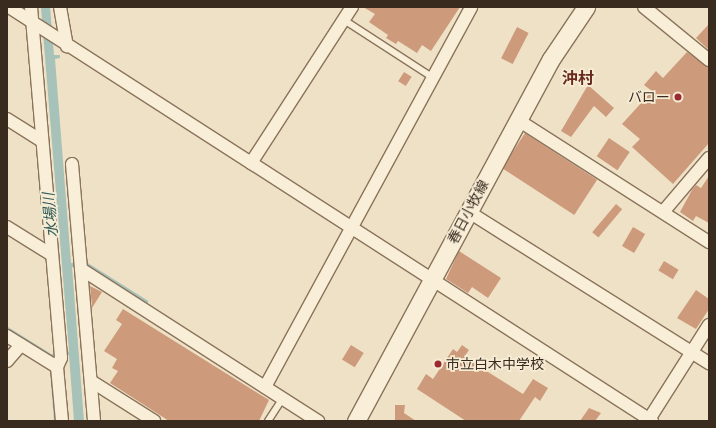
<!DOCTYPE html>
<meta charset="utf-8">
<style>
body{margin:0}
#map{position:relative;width:716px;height:428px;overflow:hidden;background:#efe1c6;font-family:"Crimson Pro","Noto Sans JP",serif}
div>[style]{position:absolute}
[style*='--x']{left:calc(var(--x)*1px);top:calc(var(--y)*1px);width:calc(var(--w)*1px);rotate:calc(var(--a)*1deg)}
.water>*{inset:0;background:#a7c2b9}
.stream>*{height:3px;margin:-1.5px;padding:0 1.5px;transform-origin:1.5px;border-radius:1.5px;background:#a7c2b9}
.building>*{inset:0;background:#cd9b7b;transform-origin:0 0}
.roads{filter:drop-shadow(1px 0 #8a735b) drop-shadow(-1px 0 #8a735b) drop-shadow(0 1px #8a735b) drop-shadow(0 -1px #8a735b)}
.service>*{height:6px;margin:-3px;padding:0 3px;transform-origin:3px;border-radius:3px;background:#f9efd9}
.minor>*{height:12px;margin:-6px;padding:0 6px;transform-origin:6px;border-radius:6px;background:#f9efd9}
.secondary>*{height:17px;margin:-8.5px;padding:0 8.5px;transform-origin:8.5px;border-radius:8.5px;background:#f9efd9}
.dots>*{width:11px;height:11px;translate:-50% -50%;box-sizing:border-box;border:2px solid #f6ecd5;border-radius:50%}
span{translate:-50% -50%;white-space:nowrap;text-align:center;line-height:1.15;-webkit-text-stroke:3.5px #f6ecd5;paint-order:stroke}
.poi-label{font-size:14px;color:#3a2b1f}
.right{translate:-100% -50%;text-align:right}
.left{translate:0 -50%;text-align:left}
.street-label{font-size:14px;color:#3a2b1f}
.water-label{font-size:15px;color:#2e5a56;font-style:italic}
.quarter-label{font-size:16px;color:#682b1e;font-weight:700}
.frame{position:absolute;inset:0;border:8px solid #3a2b1f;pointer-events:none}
</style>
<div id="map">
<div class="water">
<i style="clip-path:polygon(37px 7px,50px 7px,54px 55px,60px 55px,60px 58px,55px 59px,71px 263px,75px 263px,75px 267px,72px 267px,84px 421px,74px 421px,69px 355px,66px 355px,69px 351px,41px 8px)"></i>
</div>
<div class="stream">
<i style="--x:87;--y:264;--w:70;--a:32.1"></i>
<i style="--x:7;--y:328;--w:51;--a:32.1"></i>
<i style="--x:50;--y:355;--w:5;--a:0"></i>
<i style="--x:51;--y:371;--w:50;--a:85.4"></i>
</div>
<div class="building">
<i style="clip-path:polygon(363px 7px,460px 7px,431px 51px,422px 45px,417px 53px,398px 41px,396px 44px,386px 38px,388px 35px,369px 22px,375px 14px)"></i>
<i style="clip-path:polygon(709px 24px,709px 50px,696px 38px)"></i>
<i style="left:517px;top:27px;width:13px;height:35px;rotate:27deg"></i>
<i style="clip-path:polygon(687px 52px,709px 67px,709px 143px,673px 184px,632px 147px,640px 139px,622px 124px,652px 91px,644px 85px,656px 71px,663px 78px)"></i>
<i style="left:404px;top:72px;width:9px;height:11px;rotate:32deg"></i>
<i style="clip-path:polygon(588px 85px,614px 108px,606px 117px,594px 106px,571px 137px,561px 131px)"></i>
<i style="left:525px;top:133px;width:86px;height:42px;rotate:33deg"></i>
<i style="left:609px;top:138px;width:25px;height:22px;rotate:34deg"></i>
<i style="clip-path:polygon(709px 176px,709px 223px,696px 216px,693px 221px,680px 212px,692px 190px,696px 185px,701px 188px)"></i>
<i style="left:616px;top:204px;width:8px;height:37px;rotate:40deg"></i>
<i style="left:633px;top:227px;width:14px;height:22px;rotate:30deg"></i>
<i style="clip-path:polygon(459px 251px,501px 278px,488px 298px,472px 287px,468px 293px,446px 279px)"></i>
<i style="left:664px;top:261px;width:17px;height:11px;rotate:31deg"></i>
<i style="clip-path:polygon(90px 286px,102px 292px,92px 308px,92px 306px)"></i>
<i style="clip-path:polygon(696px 290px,709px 299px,709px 309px,696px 329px,677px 318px)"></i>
<i style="clip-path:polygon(123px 309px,269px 400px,259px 421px,169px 421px,110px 383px,118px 371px,112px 368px,117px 359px,104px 351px,122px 324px,116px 320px)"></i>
<i style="left:351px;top:345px;width:15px;height:17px;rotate:32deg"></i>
<i style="clip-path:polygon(462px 345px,469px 350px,464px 357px,523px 394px,533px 379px,548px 388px,540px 401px,535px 397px,519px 421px,466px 421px,417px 389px,426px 374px,433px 379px,453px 349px,457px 352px)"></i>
<i style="clip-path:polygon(395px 405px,405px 405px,404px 413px,416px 421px,395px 421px)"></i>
<i style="clip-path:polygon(589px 408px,601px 413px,595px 421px,580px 421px)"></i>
</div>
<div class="roads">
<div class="service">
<i style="--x:344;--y:20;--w:105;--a:32.9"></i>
<i style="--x:268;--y:421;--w:27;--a:-57"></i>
</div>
<div class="minor">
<i style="--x:9;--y:7;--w:765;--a:32.78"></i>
<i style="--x:31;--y:7;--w:352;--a:85.1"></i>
<i style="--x:61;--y:358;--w:10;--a:114"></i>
<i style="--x:57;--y:367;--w:54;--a:84.7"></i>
<i style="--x:60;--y:7;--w:40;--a:80"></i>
<i style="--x:644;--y:7;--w:84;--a:39.2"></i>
<i style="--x:7;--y:119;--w:41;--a:32.2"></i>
<i style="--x:518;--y:120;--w:227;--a:32.6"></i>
<i style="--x:251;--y:163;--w:186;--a:-57.1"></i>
<i style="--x:72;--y:164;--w:258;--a:85.1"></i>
<i style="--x:469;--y:212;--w:284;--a:32.2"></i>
<i style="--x:663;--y:212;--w:71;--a:-49.6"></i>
<i style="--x:7;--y:227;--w:53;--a:31.9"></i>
<i style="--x:81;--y:269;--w:282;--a:32.7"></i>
<i style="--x:7;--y:336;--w:59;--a:31.8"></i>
<i style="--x:7;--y:361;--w:21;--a:-49"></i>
<i style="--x:91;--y:381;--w:75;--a:32.4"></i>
<i style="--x:265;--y:387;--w:432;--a:-61.5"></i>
<i style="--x:648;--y:421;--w:114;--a:-57.6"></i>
</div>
<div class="secondary">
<i style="--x:356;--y:421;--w:411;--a:-61.7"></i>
<i style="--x:551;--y:59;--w:63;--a:-56.1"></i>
</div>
</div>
<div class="dots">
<i style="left:678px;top:97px;background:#9a2a2f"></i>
<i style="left:438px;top:364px;background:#9a2a2f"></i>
</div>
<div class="poi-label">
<span class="right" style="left:670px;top:97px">バロー</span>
<span class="left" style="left:446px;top:364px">市立白木中学校</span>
</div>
<div class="street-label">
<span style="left:468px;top:212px;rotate:-62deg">春日小牧線</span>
</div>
<div class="water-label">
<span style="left:51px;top:215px;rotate:-95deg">水場川</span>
</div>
<div class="quarter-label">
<span style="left:578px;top:79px">沖村</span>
</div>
<div class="frame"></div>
</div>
